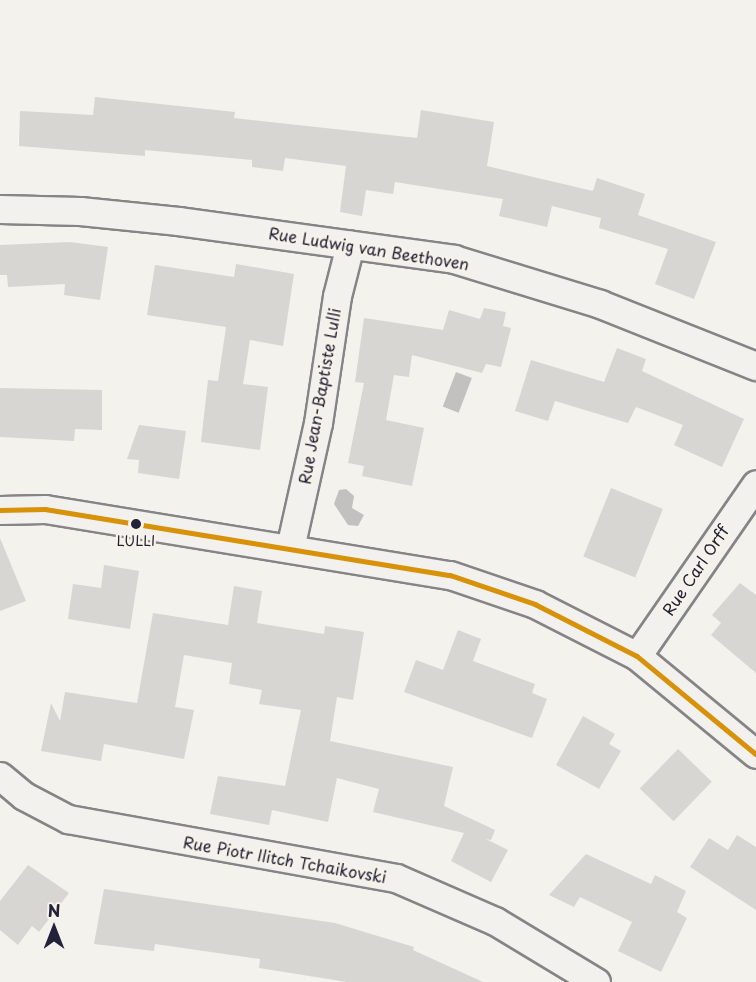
<!DOCTYPE html>
<style>
body{margin:0}
#map{position:relative;width:756px;height:982px;overflow:hidden;background:#f4f2ec;font-family:"Playpen Sans",sans-serif}
div>[style]{position:absolute}
[style*='--x']{left:calc(var(--x)*1px);top:calc(var(--y)*1px);width:calc(var(--w)*1px);rotate:calc(var(--a)*1deg)}
.water>*{inset:0;background:#c3c0c0;transform-origin:0 0}
.building>*{inset:0;background:#d7d6d3;transform-origin:0 0}
.roads{filter:drop-shadow(2px 0 #858486) drop-shadow(-2px 0 #858486) drop-shadow(0 2px #858486) drop-shadow(0 -2px #858486)}
.street>*{height:27px;margin:-13.5px;padding:0 13.5px;transform-origin:13.5px;border-radius:13.5px;background:#f2f1ed}
.bus-1>*{height:4.5px;margin:-2.25px;padding:0 2.25px;transform-origin:2.25px;border-radius:2.25px;background:#d79209}
.dots>*{width:16px;height:16px;translate:-50% -50%;box-sizing:border-box;border:3px solid #f7f3e8;border-radius:50%}
span{translate:-50% -50%;white-space:nowrap;text-align:center;line-height:1.15;-webkit-text-stroke:4.5px #f7f3e8;paint-order:stroke}
.bus-label{font-size:14px;color:#22223b}
.street-label{font-size:16px;color:#22223b}
.north{position:absolute;left:24px;top:898px;width:60px;height:60px;-webkit-text-stroke:4px #f7f3e8;paint-order:stroke;rotate:0deg;font-size:16px;font-weight:700;line-height:24px;text-align:center;color:#22223b}
.north::after{content:'';display:block;margin:auto;width:21px;height:27px;background:#22223b;clip-path:polygon(50% 0,100% 100%,50% 72%,0 100%)}
</style>
<div id="map">
<div class="water">
<i style="left:456px;top:372px;width:17px;height:37px;rotate:21deg"></i>
<i style="clip-path:polygon(346px 489px,354px 496px,352px 508px,364px 515px,358px 526px,348px 525px,334px 504px,339px 490px)"></i>
</div>
<div class="building">
<i style="clip-path:polygon(95px 97px,235px 112px,234px 118px,417px 138px,421px 110px,494px 122px,487px 166px,593px 191px,597px 178px,645px 194px,638px 215px,716px 242px,694px 299px,655px 284px,668px 249px,599px 228px,601px 218px,552px 206px,547px 227px,499px 216px,503px 199px,395px 182px,393px 194px,366px 190px,362px 216px,340px 212px,346px 166px,285px 158px,283px 171px,252px 167px,252px 160px,145px 150px,145px 156px,19px 146px,20px 111px,93px 115px)"></i>
<i style="clip-path:polygon(70px 242px,108px 247px,100px 300px,64px 295px,65px 284px,8px 287px,7px 275px,0 275px,0 245px)"></i>
<i style="clip-path:polygon(236px 264px,294px 274px,283px 346px,250px 340px,243px 384px,268px 387px,260px 450px,201px 442px,208px 380px,218px 381px,226px 327px,147px 315px,155px 265px,234px 277px)"></i>
<i style="clip-path:polygon(484px 308px,506px 312px,503px 326px,511px 328px,501px 367px,486px 364px,482px 373px,412px 355px,409px 377px,394px 375px,386px 420px,424px 428px,412px 486px,362px 476px,364px 466px,348px 463px,364px 383px,355px 382px,364px 318px,443px 330px,449px 310px,480px 319px)"></i>
<i style="clip-path:polygon(617px 348px,646px 359px,642px 371px,744px 419px,722px 467px,674px 445px,683px 425px,636px 407px,628px 423px,555px 401px,548px 421px,515px 411px,531px 360px,604px 382px)"></i>
<i style="clip-path:polygon(0 388px,102px 390px,102px 430px,75px 429px,74px 441px,0 437px)"></i>
<i style="clip-path:polygon(139px 425px,186px 431px,179px 479px,138px 473px,139px 460px,127px 459px)"></i>
<i style="left:611px;top:488px;width:56px;height:74px;rotate:22deg"></i>
<i style="clip-path:polygon(0 538px,26px 601px,0 611px)"></i>
<i style="clip-path:polygon(104px 565px,139px 571px,130px 629px,68px 619px,73px 584px,101px 588px)"></i>
<i style="clip-path:polygon(740px 583px,756px 595px,756px 673px,711px 635px,721px 623px,712px 615px)"></i>
<i style="clip-path:polygon(234px 586px,262px 591px,257px 623px,324px 634px,325px 626px,364px 632px,353px 700px,337px 697px,330px 741px,453px 767px,444px 806px,495px 830px,491px 840px,486px 839px,508px 850px,491px 882px,451px 861px,464px 833px,373px 812px,379px 789px,337px 778px,328px 822px,272px 810px,269px 825px,210px 814px,218px 776px,285px 786px,301px 710px,259px 704px,262px 690px,229px 684px,232px 663px,184px 655px,175px 707px,194px 710px,184px 759px,104px 744px,101px 761px,41px 751px,51px 703px,60px 721px,65px 692px,137px 703px,153px 613px,228px 625px)"></i>
<i style="clip-path:polygon(458px 630px,481px 639px,473px 661px,535px 684px,532px 693px,547px 699px,532px 738px,404px 692px,416px 660px,443px 670px)"></i>
<i style="clip-path:polygon(583px 716px,615px 734px,609px 744px,621px 751px,599px 789px,556px 765px)"></i>
<i style="left:678px;top:749px;width:47px;height:55px;rotate:44deg"></i>
<i style="clip-path:polygon(737px 835px,756px 847px,756px 910px,690px 867px,709px 838px,728px 850px)"></i>
<i style="clip-path:polygon(586px 854px,651px 884px,655px 875px,686px 891px,677px 912px,687px 918px,661px 972px,618px 951px,632px 922px,580px 897px,574px 907px,549px 895px)"></i>
<i style="clip-path:polygon(28px 865px,69px 893px,39px 932px,32px 926px,18px 945px,0 930px,0 901px)"></i>
<i style="clip-path:polygon(104px 889px,335px 923px,414px 947px,413px 950px,483px 982px,347px 982px,259px 968px,260px 959px,155px 944px,154px 951px,94px 944px)"></i>
</div>
<div class="roads">
<div class="street">
<i style="--x:0;--y:209;--w:80;--a:1.4"></i>
<i style="--x:80;--y:211;--w:99;--a:5.8"></i>
<i style="--x:178;--y:221;--w:279;--a:7.8"></i>
<i style="--x:454;--y:259;--w:153;--a:17.1"></i>
<i style="--x:600;--y:304;--w:168;--a:21.7"></i>
<i style="--x:0;--y:510;--w:45;--a:-1.3"></i>
<i style="--x:45;--y:509;--w:410;--a:9.3"></i>
<i style="--x:450;--y:575;--w:90;--a:18.8"></i>
<i style="--x:535;--y:604;--w:114;--a:27"></i>
<i style="--x:637;--y:656;--w:154;--a:39.5"></i>
<i style="--x:290;--y:548;--w:128;--a:-77.4"></i>
<i style="--x:318;--y:423;--w:128;--a:-81.5"></i>
<i style="--x:337;--y:296;--w:53;--a:-75.7"></i>
<i style="--x:637;--y:656;--w:209;--a:-55.3"></i>
<i style="--x:0;--y:776;--w:31;--a:40"></i>
<i style="--x:24;--y:796;--w:50;--a:27.6"></i>
<i style="--x:68;--y:819;--w:333;--a:10.2"></i>
<i style="--x:396;--y:878;--w:108;--a:23.5"></i>
<i style="--x:495;--y:921;--w:118;--a:31.1"></i>
</div>
</div>
<div class="bus-1">
<i style="--x:0;--y:510;--w:45;--a:-1.3"></i>
<i style="--x:45;--y:509;--w:410;--a:9.3"></i>
<i style="--x:450;--y:575;--w:90;--a:18.8"></i>
<i style="--x:535;--y:604;--w:114;--a:27"></i>
<i style="--x:637;--y:656;--w:154;--a:39.5"></i>
</div>
<div class="dots">
<i style="left:136px;top:524px;background:#22223b"></i>
</div>
<div class="bus-label">
<span style="left:136px;top:541px">LULLI</span>
</div>
<div class="street-label">
<span style="left:369px;top:248px;rotate:9deg">Rue Ludwig van Beethoven</span>
<span style="left:319px;top:396px;rotate:-80deg">Rue Jean-Baptiste Lulli</span>
<span style="left:695px;top:570px;rotate:-56deg">Rue Carl Orff</span>
<span style="left:285px;top:859px;rotate:10deg">Rue Piotr Ilitch Tchaikovski</span>
</div>
<div class="north">N</div>
</div>
